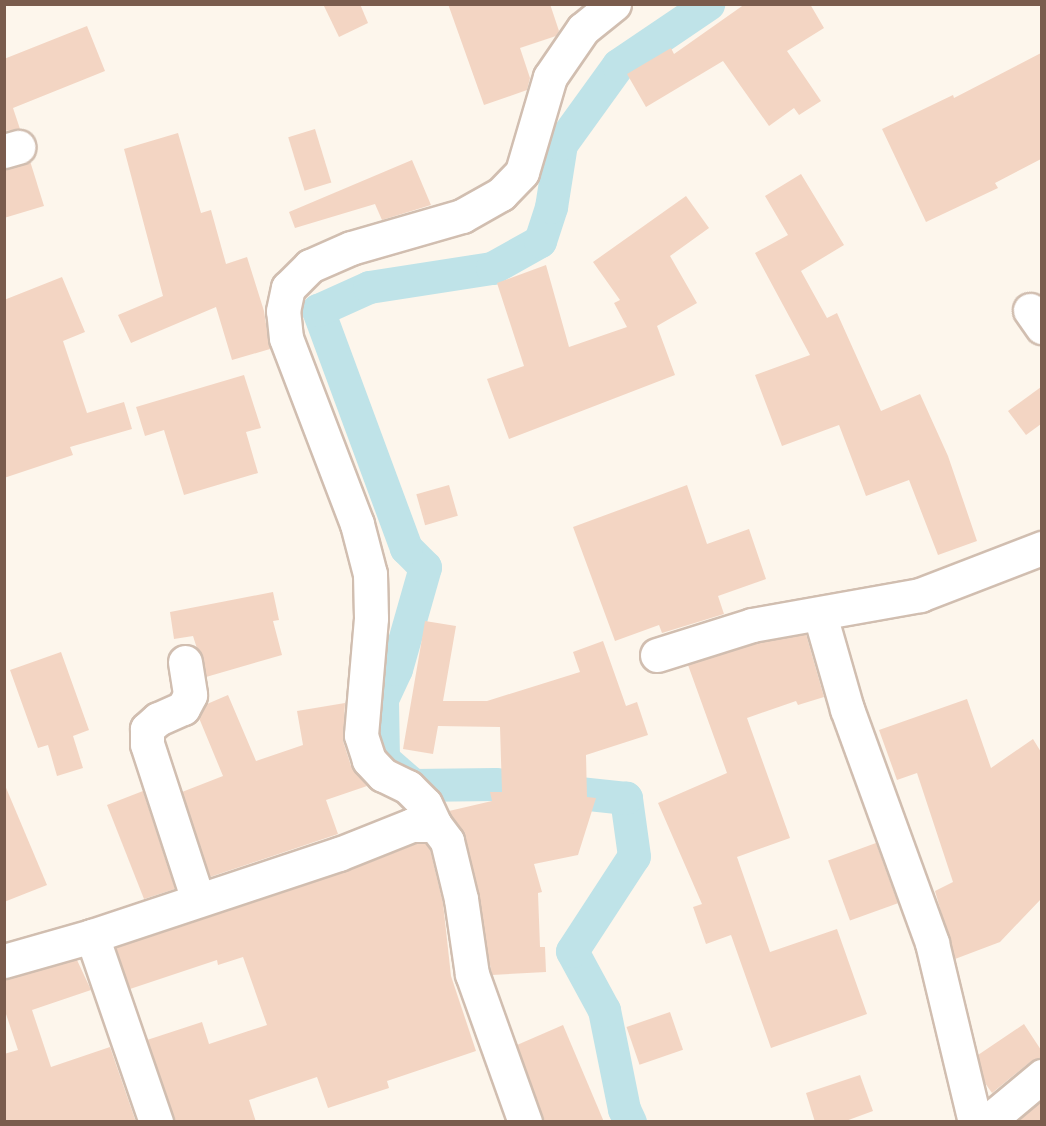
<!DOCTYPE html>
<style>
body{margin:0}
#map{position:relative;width:1046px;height:1126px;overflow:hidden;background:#fdf6ec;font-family:"Varela Round",sans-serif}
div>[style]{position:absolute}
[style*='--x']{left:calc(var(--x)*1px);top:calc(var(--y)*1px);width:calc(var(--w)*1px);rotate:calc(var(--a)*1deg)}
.canal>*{height:33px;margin:-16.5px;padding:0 16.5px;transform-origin:16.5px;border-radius:16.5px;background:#bfe3e8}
.building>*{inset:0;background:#f3d5c3;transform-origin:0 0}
.roads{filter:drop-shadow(2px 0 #d1beb0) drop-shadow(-2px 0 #d1beb0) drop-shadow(0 2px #d1beb0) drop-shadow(0 -2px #d1beb0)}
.minor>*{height:33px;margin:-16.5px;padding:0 16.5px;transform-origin:16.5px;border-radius:16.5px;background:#fff}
span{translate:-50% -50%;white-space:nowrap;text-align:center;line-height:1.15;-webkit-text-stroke:5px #fffaf3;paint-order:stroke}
.frame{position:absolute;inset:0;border:6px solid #7a5c4d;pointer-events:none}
</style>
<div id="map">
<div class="canal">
<i style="--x:630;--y:1122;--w:14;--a:-115"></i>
<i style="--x:624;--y:1109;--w:101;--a:-101.4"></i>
<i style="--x:604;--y:1010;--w:67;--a:-118.5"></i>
<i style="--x:572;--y:951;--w:113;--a:-56.9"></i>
<i style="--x:634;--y:856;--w:59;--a:-97.9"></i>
<i style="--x:626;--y:798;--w:132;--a:-173.9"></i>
<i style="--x:495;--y:784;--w:82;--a:179.3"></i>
<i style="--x:413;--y:785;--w:40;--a:-139"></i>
<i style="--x:383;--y:759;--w:60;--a:-91"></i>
<i style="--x:382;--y:699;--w:33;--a:-65"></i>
<i style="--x:396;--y:669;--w:106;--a:-74.1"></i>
<i style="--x:425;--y:567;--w:27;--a:-135"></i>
<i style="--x:406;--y:548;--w:254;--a:-110.3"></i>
<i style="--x:318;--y:310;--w:56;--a:-24.3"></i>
<i style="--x:369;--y:287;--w:124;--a:-8.8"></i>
<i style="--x:492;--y:268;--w:55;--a:-29.4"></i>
<i style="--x:540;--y:241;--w:36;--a:-72"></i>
<i style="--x:551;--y:207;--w:64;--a:-81"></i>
<i style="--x:561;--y:144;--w:97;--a:-54.2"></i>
<i style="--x:618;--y:65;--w:109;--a:-34.1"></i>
</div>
<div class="building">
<i style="clip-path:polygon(323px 4px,360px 4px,368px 23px,339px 37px)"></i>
<i style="clip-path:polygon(448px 4px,550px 4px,559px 31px,556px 36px,520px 48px,530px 78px,527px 90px,484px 105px)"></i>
<i style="clip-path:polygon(745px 4px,810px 4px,824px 28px,787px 51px,821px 101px,799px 115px,794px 108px,769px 126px,723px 61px,646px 107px,627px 74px,671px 48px,674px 54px)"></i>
<i style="clip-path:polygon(87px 26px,105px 71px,13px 108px,20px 129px,4px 131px,4px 59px)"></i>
<i style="clip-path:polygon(1041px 53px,1041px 159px,995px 183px,998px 188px,926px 222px,882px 129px,953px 95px,954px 98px)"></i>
<i style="left:315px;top:129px;width:56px;height:28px;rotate:73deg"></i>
<i style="clip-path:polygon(178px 133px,201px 213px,211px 210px,226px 264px,247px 257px,264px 311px,270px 349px,232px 360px,216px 307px,131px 343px,118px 315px,163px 296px,124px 149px)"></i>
<i style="clip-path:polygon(412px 160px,431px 205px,382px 220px,375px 204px,295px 228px,289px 212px)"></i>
<i style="clip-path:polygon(30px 161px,44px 206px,4px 218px,4px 169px)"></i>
<i style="clip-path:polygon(801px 174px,844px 245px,801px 271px,827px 318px,837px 313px,881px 411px,920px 394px,948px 456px,977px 541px,938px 555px,909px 480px,866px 496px,839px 425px,782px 446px,755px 375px,810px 355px,755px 253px,788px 235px,765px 196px)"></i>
<i style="clip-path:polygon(686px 196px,709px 228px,670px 256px,697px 303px,657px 326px,675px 375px,509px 439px,487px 379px,524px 366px,497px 283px,546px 265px,569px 347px,627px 327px,614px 303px,620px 300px,593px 262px)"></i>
<i style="clip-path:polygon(62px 277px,85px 332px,63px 341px,87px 413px,124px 402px,132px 429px,70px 447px,73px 455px,4px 478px,4px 300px)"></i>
<i style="clip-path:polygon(244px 375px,261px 428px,246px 432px,258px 473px,184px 495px,164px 430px,145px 436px,136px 407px)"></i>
<i style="clip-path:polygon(1041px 387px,1041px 424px,1026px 435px,1008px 411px)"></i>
<i style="left:449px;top:485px;width:32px;height:34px;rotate:74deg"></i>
<i style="clip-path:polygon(687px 485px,707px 544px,749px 529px,766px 579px,718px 596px,724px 614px,662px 633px,659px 625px,615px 641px,573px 527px)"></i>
<i style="clip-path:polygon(273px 592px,279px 620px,273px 621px,282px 655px,206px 677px,193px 636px,174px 639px,170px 612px)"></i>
<i style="clip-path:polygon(425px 621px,456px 626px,443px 701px,487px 701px,580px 672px,573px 652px,603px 641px,626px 706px,637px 702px,648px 735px,586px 755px,587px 797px,596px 798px,578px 855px,534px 864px,542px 892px,538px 893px,540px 947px,545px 947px,546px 972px,492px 975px,465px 837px,449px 811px,492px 801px,490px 792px,502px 792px,500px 727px,438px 726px,433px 754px,403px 749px)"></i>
<i style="clip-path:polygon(806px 634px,824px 697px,798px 705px,796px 701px,747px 718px,790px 838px,737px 857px,770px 952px,837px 929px,867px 1014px,771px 1048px,731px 935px,706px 944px,693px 907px,702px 904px,658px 803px,727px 773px,688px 665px,756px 643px)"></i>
<i style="clip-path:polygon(61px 652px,89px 730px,73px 736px,83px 768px,57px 776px,48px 745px,38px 748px,10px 670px)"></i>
<i style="clip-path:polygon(228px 695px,256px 761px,303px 745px,297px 711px,345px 703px,343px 741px,351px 766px,367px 786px,326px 800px,338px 834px,210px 877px,182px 792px,223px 776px,199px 718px,207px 704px)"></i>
<i style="clip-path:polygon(967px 699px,991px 768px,1033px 739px,1041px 752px,1041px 899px,1000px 942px,955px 959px,935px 891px,953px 882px,917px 773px,897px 780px,879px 730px)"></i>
<i style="clip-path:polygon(4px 783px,47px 885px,4px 902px)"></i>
<i style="clip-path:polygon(143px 791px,175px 889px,144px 899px,107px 805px)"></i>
<i style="left:876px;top:843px;width:64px;height:51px;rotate:70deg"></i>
<i style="clip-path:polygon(416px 844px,426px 844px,430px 849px,443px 903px,451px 976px,476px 1051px,387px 1081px,389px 1088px,328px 1108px,317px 1077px,249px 1100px,256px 1122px,174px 1122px,147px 1040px,202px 1022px,209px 1044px,267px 1025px,243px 957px,218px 965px,217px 960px,130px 989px,116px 948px,345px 872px)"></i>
<i style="clip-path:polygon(77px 960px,91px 990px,32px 1010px,51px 1067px,110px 1047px,136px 1122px,4px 1122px,4px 1054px,18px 1050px,4px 1008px,4px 979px)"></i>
<i style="left:670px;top:1012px;width:40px;height:46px;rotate:71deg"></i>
<i style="clip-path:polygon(1024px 1024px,1041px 1050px,1041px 1058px,1030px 1062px,992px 1093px,985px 1083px,978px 1055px)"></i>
<i style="clip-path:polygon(563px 1025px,604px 1122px,543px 1122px,517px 1045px)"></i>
<i style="clip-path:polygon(860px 1075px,873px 1111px,843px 1122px,815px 1122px,806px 1093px)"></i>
<i style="clip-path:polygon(1041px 1101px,1041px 1122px,1017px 1122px)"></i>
</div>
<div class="roads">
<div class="minor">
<i style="--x:4;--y:151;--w:15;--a:-16"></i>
<i style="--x:1030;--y:310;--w:21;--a:55"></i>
<i style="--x:820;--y:615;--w:98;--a:74"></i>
<i style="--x:847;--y:709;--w:249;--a:70"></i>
<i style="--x:932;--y:943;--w:184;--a:76.5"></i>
<i style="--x:657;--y:655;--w:100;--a:-17.5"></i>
<i style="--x:752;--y:625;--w:171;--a:-10.1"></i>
<i style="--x:920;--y:595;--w:131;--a:-21.1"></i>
<i style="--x:185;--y:662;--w:33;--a:81"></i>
<i style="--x:190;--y:695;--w:15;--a:118"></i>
<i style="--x:183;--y:708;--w:27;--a:156"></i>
<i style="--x:158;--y:719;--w:15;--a:138"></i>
<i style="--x:147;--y:729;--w:15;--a:90"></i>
<i style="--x:147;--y:744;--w:164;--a:71.9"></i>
<i style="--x:435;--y:825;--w:23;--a:-115"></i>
<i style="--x:425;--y:804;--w:24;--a:-135"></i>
<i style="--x:408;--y:787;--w:28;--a:-154"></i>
<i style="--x:383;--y:775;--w:21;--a:-133"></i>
<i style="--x:369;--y:760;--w:26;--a:-108"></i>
<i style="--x:361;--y:735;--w:117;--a:-85.1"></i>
<i style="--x:371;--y:618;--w:44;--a:-91.3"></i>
<i style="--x:370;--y:574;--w:52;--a:-104.6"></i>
<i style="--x:357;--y:524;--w:199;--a:-110.9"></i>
<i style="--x:286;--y:338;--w:27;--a:-96"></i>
<i style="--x:283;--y:311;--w:24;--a:-78"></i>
<i style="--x:288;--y:288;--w:31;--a:-45"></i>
<i style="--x:310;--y:266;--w:45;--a:-23.7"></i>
<i style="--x:351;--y:248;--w:116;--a:-16.1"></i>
<i style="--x:462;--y:216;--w:45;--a:-29.4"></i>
<i style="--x:501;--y:194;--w:30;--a:-46"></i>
<i style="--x:522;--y:172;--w:99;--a:-73.6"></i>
<i style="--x:550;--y:77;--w:58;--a:-55.5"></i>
<i style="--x:583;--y:29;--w:40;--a:-39"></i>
<i style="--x:92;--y:936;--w:197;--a:71"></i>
<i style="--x:4;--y:961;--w:91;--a:-15.9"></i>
<i style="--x:92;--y:936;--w:260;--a:-18.4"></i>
<i style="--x:339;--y:854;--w:79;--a:-21.7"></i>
<i style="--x:412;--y:825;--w:23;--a:0"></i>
<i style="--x:435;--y:825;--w:20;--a:53"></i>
<i style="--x:447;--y:841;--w:60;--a:76.4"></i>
<i style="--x:461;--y:899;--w:76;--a:81.7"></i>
<i style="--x:472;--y:974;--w:157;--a:70.3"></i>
<i style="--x:987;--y:1122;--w:72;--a:-39.9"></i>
</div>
</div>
<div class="frame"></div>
</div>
